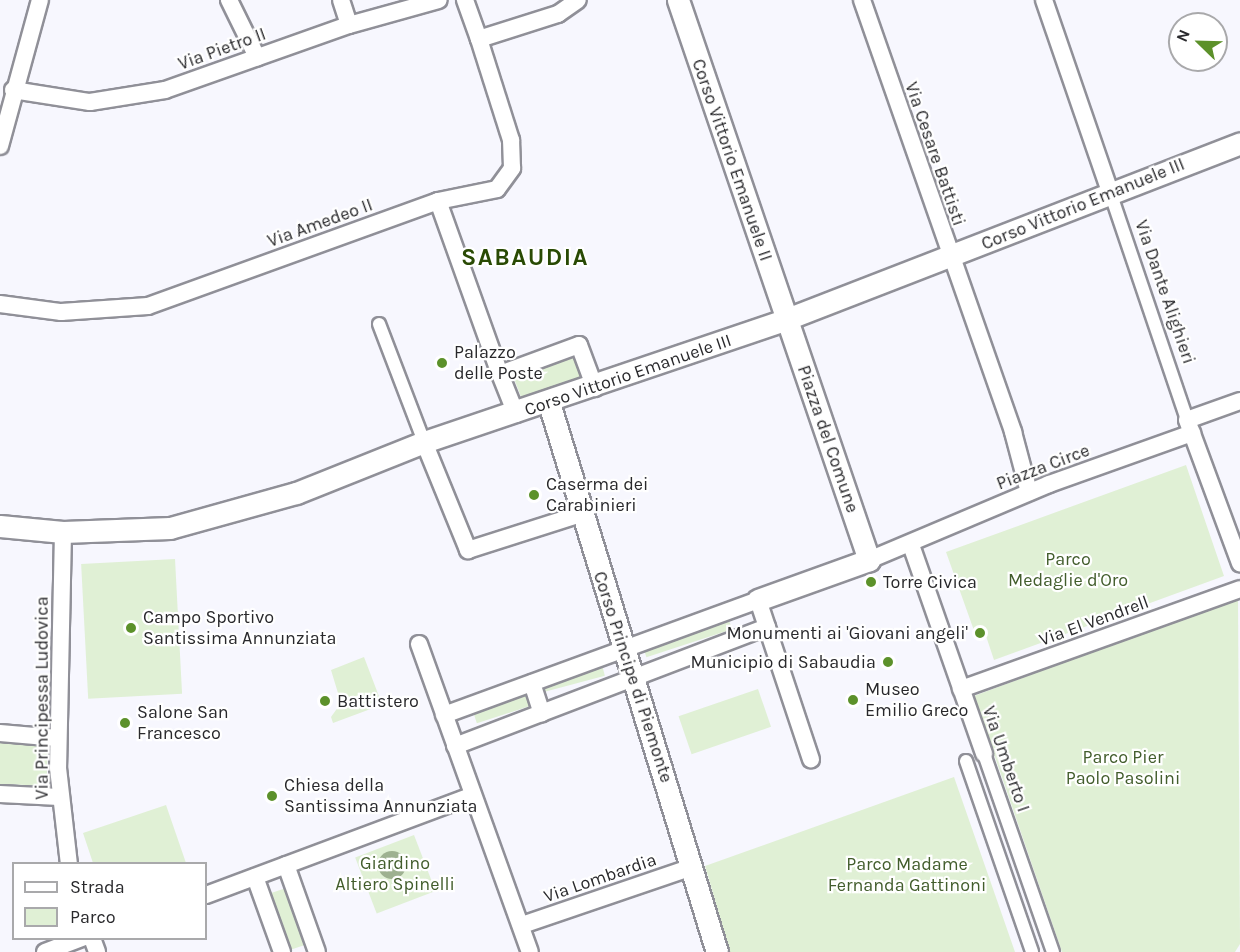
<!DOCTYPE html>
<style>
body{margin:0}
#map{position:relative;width:1240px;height:952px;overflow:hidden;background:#f7f7fe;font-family:Karla,sans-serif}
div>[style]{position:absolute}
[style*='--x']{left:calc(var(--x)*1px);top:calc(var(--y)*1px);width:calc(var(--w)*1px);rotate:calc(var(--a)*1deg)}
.green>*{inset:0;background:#e0f0d5;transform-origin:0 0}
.water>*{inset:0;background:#9eb191}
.round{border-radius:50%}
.roads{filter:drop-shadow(2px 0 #909098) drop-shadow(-2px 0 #909098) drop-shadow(0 2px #909098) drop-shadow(0 -2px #909098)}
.pedestrian>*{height:12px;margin:-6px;padding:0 6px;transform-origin:6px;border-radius:6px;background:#fff}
.minor>*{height:16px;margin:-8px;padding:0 8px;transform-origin:8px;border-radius:8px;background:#fff}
.tertiary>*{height:21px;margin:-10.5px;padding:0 10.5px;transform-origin:10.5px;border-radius:10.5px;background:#fff}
.dots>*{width:16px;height:16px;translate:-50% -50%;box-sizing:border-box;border:3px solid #fff;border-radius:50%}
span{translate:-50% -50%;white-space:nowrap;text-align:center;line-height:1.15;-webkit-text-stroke:4.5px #fff;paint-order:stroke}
.street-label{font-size:18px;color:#29292c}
.poi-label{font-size:18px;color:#29292c}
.left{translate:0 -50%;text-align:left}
.right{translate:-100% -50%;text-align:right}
.park-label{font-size:18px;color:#425d2c}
.district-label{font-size:24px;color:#294a04;font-weight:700;letter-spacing:1.5px}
.legend{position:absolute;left:12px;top:862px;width:195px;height:78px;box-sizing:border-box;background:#fff;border:2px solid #a9a9ab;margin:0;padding:8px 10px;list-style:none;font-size:18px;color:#29292c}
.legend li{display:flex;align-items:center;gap:12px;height:30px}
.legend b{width:30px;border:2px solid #a9a9ab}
.north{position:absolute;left:1168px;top:12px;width:60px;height:60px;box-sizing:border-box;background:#fff;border:2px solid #a9a9ab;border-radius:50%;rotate:293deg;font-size:16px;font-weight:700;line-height:24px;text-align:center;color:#29292c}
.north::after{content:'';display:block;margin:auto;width:21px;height:27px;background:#5c912a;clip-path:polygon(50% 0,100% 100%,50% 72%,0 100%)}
</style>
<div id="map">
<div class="green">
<i style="left:573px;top:348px;width:36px;height:66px;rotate:69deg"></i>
<i style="clip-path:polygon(1186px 465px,1224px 576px,994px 660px,986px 636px,977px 639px,946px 552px)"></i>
<i style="left:175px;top:559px;width:135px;height:94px;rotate:87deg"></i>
<i style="clip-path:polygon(1238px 597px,1240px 944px,1235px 952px,1062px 952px,974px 696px)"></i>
<i style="left:728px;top:617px;width:13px;height:90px;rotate:72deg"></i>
<i style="clip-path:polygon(364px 657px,380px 699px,376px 707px,333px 723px,331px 717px,341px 703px,331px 670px)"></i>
<i style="left:602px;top:665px;width:11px;height:65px;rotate:75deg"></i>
<i style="left:758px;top:689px;width:40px;height:84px;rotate:71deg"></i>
<i style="left:528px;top:693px;width:13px;height:58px;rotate:72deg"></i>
<i style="left:0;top:743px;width:48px;height:41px;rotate:2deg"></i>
<i style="clip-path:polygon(954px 777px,1015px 952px,730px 952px,705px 866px)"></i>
<i style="clip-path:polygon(166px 805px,186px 863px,93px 863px,83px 833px)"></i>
<i style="left:414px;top:835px;width:60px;height:63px;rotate:69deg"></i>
<i style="left:286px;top:888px;width:60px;height:18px;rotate:71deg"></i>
</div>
<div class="water">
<i class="round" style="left:378px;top:851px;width:28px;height:28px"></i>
</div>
<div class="roads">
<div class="pedestrian">
<i style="--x:1110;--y:192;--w:241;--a:71.3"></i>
<i style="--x:379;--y:324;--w:126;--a:69.1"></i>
<i style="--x:984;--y:754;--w:210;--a:70.8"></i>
<i style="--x:966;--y:761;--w:202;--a:70.9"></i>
</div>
<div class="minor">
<i style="--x:229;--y:0;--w:64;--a:63.8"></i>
<i style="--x:341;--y:0;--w:26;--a:72"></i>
<i style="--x:465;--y:0;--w:41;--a:70.3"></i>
<i style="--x:479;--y:39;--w:83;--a:-17.6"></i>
<i style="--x:558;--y:14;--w:24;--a:-35"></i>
<i style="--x:862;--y:0;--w:458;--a:70.7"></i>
<i style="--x:1013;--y:432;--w:62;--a:75.1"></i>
<i style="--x:1044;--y:0;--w:203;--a:71"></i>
<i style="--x:13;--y:90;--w:78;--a:8.9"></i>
<i style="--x:90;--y:102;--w:76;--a:-9.1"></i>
<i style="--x:165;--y:90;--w:195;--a:-19.5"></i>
<i style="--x:349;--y:25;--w:93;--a:-15.5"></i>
<i style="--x:0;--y:146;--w:151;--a:-74.7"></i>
<i style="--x:438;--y:201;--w:184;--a:70.3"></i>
<i style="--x:0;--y:304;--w:62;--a:7.5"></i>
<i style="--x:61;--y:312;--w:87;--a:-3.9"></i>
<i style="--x:148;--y:306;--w:308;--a:-19.9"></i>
<i style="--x:438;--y:201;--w:60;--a:-11.5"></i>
<i style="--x:497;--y:189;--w:26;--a:-54"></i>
<i style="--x:512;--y:168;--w:28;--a:-92"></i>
<i style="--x:511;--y:140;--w:106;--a:-107.6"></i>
<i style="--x:1240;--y:401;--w:56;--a:160.3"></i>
<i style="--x:1187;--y:420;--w:153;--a:69.7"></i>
<i style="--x:516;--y:414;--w:43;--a:-111.8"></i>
<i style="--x:500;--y:374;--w:84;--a:-20.2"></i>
<i style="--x:579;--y:345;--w:46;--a:69.6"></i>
<i style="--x:424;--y:442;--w:117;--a:67.8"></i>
<i style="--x:468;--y:550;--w:119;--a:-17.7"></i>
<i style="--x:63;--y:532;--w:236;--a:91.2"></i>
<i style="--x:58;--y:768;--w:97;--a:83.5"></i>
<i style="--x:911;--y:545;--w:221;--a:70.7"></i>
<i style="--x:869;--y:560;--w:195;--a:-22.9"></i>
<i style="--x:1049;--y:484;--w:152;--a:-19.6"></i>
<i style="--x:419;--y:644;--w:327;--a:70.2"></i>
<i style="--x:532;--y:683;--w:32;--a:72"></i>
<i style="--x:961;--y:689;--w:296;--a:-19.7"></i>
<i style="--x:444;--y:715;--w:334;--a:-20.1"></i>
<i style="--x:758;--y:600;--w:168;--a:71.6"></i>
<i style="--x:0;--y:733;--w:58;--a:4.9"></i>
<i style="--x:455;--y:746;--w:334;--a:-20.9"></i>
<i style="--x:0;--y:794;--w:59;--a:2.9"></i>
<i style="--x:286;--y:865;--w:92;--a:70.4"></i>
<i style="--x:255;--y:877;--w:80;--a:70.2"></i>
<i style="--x:206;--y:895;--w:285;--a:-20.5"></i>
<i style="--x:522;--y:925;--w:180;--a:-18.8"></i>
<i style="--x:92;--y:938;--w:15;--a:70"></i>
<i style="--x:45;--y:952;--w:40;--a:-21"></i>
</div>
<div class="tertiary">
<i style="--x:678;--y:0;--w:592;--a:71.17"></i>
<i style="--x:869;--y:560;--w:118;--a:160.2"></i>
<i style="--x:549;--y:403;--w:574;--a:72.99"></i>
<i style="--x:0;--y:526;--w:63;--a:5.4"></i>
<i style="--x:63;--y:532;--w:107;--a:-2.1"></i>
<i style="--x:170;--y:528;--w:131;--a:-15.5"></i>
<i style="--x:296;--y:493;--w:138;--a:-21.7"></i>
<i style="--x:424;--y:442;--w:383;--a:-18.7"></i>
<i style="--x:787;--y:319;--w:486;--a:-21.2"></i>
</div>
</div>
<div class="dots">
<i style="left:442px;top:363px;background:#5c912a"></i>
<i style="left:534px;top:495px;background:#5c912a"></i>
<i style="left:871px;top:582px;background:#5c912a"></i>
<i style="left:131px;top:628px;background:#5c912a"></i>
<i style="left:980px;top:633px;background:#5c912a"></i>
<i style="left:888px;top:662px;background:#5c912a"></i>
<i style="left:853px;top:700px;background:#5c912a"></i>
<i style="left:325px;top:701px;background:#5c912a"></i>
<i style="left:125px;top:723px;background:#5c912a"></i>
<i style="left:272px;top:796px;background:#5c912a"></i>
</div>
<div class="street-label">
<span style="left:222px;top:49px;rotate:-20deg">Via Pietro II</span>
<span style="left:935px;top:154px;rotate:71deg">Via Cesare Battisti</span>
<span style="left:732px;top:160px;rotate:71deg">Corso Vittorio Emanuele II</span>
<span style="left:1083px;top:204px;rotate:-22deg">Corso Vittorio Emanuele III</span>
<span style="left:320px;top:223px;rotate:-20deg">Via Amedeo II</span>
<span style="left:1165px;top:292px;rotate:71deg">Via Dante Alighieri</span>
<span style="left:628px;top:375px;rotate:-19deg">Corso Vittorio Emanuele III</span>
<span style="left:828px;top:439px;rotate:71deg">Piazza del Comune</span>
<span style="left:1043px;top:467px;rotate:-21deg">Piazza Circe</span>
<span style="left:1094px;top:621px;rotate:-20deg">Via El Vendrell</span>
<span style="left:633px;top:677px;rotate:72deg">Corso Principe di Piemonte</span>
<span style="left:42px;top:698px;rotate:-90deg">Via Principessa Ludovica</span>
<span style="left:1006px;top:759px;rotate:71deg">Via Umberto I</span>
<span style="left:600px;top:878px;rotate:-19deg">Via Lombardia</span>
</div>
<div class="poi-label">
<span class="left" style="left:454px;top:363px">Palazzo<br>delle Poste</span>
<span class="left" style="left:546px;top:495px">Caserma dei<br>Carabinieri</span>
<span class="left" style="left:883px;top:582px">Torre Civica</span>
<span class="left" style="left:143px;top:628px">Campo Sportivo<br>Santissima Annunziata</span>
<span class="right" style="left:968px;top:633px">Monumenti ai 'Giovani angeli'</span>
<span class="right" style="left:876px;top:662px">Municipio di Sabaudia</span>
<span class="left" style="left:865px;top:700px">Museo<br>Emilio Greco</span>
<span class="left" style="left:337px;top:701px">Battistero</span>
<span class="left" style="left:137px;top:723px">Salone San<br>Francesco</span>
<span class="left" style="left:284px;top:796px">Chiesa della<br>Santissima Annunziata</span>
</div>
<div class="park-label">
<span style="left:1068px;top:570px">Parco<br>Medaglie d'Oro</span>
<span style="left:1123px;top:768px">Parco Pier<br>Paolo Pasolini</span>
<span style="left:395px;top:874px">Giardino<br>Altiero Spinelli</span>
<span style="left:907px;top:875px">Parco Madame<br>Fernanda Gattinoni</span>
</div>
<div class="district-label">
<span style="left:525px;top:258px">SABAUDIA</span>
</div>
<ul class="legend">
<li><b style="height:8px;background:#fff"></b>Strada</li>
<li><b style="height:16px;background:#e0f0d5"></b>Parco</li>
</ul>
<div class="north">N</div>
</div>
